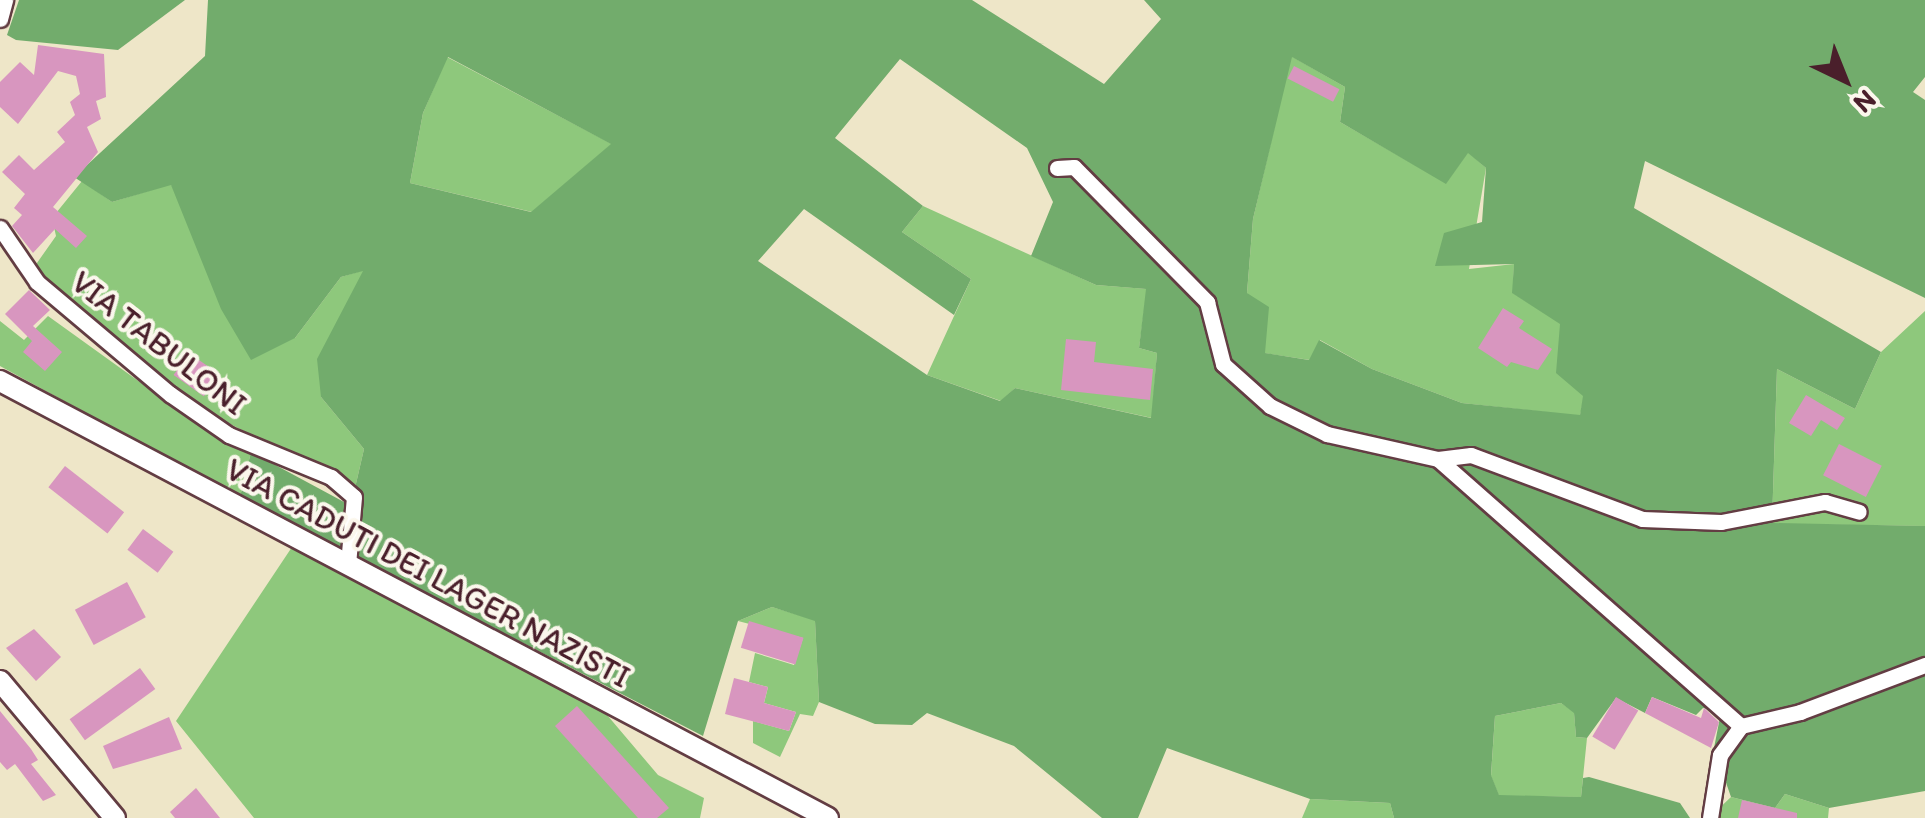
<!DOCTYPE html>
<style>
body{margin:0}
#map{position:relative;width:1925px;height:818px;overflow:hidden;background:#eee6c8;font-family:Itim,sans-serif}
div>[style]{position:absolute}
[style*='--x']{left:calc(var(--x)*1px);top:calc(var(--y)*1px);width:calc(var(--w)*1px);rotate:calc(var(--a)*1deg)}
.green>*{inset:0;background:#8ec87c}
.forest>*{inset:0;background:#72ac6c}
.building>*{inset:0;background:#d896bf;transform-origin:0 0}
.roads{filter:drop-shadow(2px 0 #633d43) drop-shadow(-2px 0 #633d43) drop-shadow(0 2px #633d43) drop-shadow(0 -2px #633d43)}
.street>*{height:15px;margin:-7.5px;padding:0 7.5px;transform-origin:7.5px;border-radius:7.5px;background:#fff}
.secondary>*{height:20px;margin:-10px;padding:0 10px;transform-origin:10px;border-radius:10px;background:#fff}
span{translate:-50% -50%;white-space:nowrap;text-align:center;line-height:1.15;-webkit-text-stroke:8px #fbf7ec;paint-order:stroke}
.street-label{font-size:32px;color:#4a1f2b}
.north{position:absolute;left:1795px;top:30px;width:100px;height:100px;-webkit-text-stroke:8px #fbf7ec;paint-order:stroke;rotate:137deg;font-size:28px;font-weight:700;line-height:40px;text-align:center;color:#4a1f2b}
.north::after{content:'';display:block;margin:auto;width:35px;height:45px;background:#4a1f2b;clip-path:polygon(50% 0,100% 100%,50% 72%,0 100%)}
</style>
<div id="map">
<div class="green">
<i style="clip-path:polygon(1291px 56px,1345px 87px,1340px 122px,1446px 183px,1468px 152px,1486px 168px,1469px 269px,1514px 264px,1513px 293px,1560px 323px,1561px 359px,1584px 396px,1580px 416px,1462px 403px,1372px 369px,1320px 340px,1310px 360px,1264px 353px,1247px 293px,1253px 219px)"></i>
<i style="clip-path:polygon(447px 57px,612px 144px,532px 212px,410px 183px,423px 113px)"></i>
<i style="clip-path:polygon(82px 181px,112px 202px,171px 184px,197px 240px,295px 338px,341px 277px,364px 270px,321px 397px,364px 449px,355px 488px,189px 403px,32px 270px,56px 236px,52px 218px)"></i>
<i style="clip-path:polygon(923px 206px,1096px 285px,1147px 289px,1139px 348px,1157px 353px,1152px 418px,1015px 388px,1001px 401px,927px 375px,971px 279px,902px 232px)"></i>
<i style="clip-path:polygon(1925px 311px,1925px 526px,1772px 524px,1777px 369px,1855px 409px,1881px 352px)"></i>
<i style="clip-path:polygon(48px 316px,187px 416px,251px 452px,240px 497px,0 366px,0 321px,24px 340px)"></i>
<i style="clip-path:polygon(292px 547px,602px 709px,658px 775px,704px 798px,700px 818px,254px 818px,176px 721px)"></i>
<i style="clip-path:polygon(772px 607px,815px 620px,819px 702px,813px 716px,800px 714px,780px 757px,753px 743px,753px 721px,789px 731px,796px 712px,764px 703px,768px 687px,749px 682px,755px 653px,794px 665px,803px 638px,738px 621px)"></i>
<i style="clip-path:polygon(1561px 703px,1574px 712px,1576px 737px,1587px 738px,1581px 797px,1499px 796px,1491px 776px,1495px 716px)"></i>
<i style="clip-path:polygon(1785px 794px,1829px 808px,1828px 818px,1709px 818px,1731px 797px,1775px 808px)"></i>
<i style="clip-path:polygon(1310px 799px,1390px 803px,1394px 818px,1302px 818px)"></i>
</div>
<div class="forest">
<i style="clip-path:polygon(19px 0,185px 0,118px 50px,16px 40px,7px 35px)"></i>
<i style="clip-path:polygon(evenodd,208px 0,972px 0,1104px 84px,1161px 19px,1144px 0,1925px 0,1925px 77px,1913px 92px,1925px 100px,1925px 298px,1645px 161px,1634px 208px,1881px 352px,1855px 409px,1777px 369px,1772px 523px,1925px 526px,1925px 791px,1829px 808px,1785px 794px,1775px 808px,1731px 797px,1714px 748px,1721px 712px,1703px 708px,1696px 715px,1652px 697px,1645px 713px,1616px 698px,1587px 738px,1576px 737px,1574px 713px,1561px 703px,1495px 716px,1491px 775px,1499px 795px,1581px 797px,1583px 778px,1589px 777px,1680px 803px,1690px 818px,1394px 818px,1390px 803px,1310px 799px,1167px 748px,1138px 818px,1102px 818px,1014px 746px,927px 713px,912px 725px,875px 724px,819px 702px,815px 621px,772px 607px,738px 621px,703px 736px,240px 497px,251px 452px,344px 502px,355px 488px,364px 449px,321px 397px,317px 359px,363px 271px,341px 277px,295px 338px,251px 360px,221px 309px,171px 185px,112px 202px,74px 177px,205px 56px,208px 0,448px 57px,611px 144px,531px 212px,410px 183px,423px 113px,448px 57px,208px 0,1292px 57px,1345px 87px,1340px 122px,1446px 184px,1468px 153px,1486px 168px,1482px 222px,1444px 233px,1435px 266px,1514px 264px,1512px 293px,1560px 324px,1556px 373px,1583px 396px,1580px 415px,1462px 403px,1372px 369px,1319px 340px,1309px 360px,1265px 353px,1269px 307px,1247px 293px,1253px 219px,1292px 57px,208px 0,900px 59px,1027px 148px,1053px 202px,1031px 256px,1096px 285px,1146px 289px,1139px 348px,1157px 353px,1151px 418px,1015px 388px,1000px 401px,927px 375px,758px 261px,804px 209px,954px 315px,971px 279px,902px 232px,923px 206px,835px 138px,900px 59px)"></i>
</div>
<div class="building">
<i style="clip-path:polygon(38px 45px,104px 54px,106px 97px,96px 101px,101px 119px,87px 127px,98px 152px,53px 207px,87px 236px,76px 248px,55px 229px,33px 253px,12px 226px,22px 215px,14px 208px,25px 194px,2px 172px,19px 155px,34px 170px,65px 142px,57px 132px,75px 115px,70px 102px,80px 94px,76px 76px,58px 71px,18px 124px,0 107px,0 82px,20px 62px,34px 75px)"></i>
<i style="left:1294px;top:66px;width:51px;height:14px;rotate:27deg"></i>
<i style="clip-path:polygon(29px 290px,50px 310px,33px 326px,62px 352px,45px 371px,23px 352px,32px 341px,5px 314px)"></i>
<i style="clip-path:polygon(1503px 308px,1524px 321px,1519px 328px,1552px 349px,1538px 370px,1511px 362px,1507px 367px,1478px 348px)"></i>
<i style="clip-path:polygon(1066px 339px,1096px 342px,1094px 362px,1153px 369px,1150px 400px,1061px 390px)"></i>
<i style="left:189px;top:353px;width:37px;height:27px;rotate:35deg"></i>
<i style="clip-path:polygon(1806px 395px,1845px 418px,1837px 430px,1821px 420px,1811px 436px,1789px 423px)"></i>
<i style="left:1839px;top:444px;width:48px;height:35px;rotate:27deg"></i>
<i style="left:65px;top:466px;width:75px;height:27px;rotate:38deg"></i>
<i style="left:143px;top:529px;width:38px;height:26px;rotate:37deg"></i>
<i style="left:127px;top:582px;width:40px;height:59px;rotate:62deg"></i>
<i style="left:749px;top:621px;width:57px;height:28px;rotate:17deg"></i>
<i style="clip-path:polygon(34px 629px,61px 657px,36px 681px,6px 648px)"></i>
<i style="left:140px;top:668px;width:26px;height:87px;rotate:54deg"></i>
<i style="clip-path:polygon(734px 678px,768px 687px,764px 703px,796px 712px,789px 731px,725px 714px)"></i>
<i style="left:1616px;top:697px;width:26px;height:46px;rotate:31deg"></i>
<i style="clip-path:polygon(1652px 697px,1701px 718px,1704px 708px,1719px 722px,1711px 748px,1645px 713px)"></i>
<i style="clip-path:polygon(577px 706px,669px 808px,657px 818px,638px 818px,555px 726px)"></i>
<i style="clip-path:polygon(0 711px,31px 749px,38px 760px,31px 764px,56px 795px,43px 801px,15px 764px,7px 770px,0 762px)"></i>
<i style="clip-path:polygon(169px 717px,182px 749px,113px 769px,103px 746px)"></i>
<i style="clip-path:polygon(196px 788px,220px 818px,175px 818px,170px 812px)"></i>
<i style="clip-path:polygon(1742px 800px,1797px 813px,1797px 818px,1738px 818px)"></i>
</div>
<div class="roads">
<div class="street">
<i style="--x:0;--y:19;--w:20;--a:-75"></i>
<i style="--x:1057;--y:168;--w:17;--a:-3"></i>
<i style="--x:1074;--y:167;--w:190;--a:45.4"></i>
<i style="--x:1207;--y:302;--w:64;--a:75.5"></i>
<i style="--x:1223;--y:364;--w:63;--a:41.8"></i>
<i style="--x:1270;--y:406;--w:64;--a:26.2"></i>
<i style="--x:1327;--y:434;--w:114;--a:12.7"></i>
<i style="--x:1438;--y:459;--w:404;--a:41.4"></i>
<i style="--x:0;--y:228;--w:65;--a:55.6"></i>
<i style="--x:37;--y:282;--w:174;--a:40.1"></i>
<i style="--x:170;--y:394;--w:72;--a:34.8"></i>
<i style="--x:229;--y:435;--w:110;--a:22.4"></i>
<i style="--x:331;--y:477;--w:30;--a:41"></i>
<i style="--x:354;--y:497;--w:67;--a:95.1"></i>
<i style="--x:1438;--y:459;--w:33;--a:-7"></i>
<i style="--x:1471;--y:455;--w:183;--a:20.5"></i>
<i style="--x:1642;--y:519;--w:79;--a:2.2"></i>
<i style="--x:1721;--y:522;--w:106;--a:-10.9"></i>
<i style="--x:1825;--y:502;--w:35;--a:16"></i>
<i style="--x:1741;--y:726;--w:61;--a:-13.3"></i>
<i style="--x:1800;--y:712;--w:134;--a:-20.6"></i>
<i style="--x:1710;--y:818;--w:64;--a:-81"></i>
<i style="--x:1720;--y:755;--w:36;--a:-54"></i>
</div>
<div class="secondary">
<i style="--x:0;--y:381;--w:936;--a:27.82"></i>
<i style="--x:0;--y:681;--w:179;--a:50"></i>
</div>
</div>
<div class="street-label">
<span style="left:159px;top:343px;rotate:38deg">VIA TABULONI</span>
<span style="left:428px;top:573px;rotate:28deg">VIA CADUTI DEI LAGER NAZISTI</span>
</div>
<div class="north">N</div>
</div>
